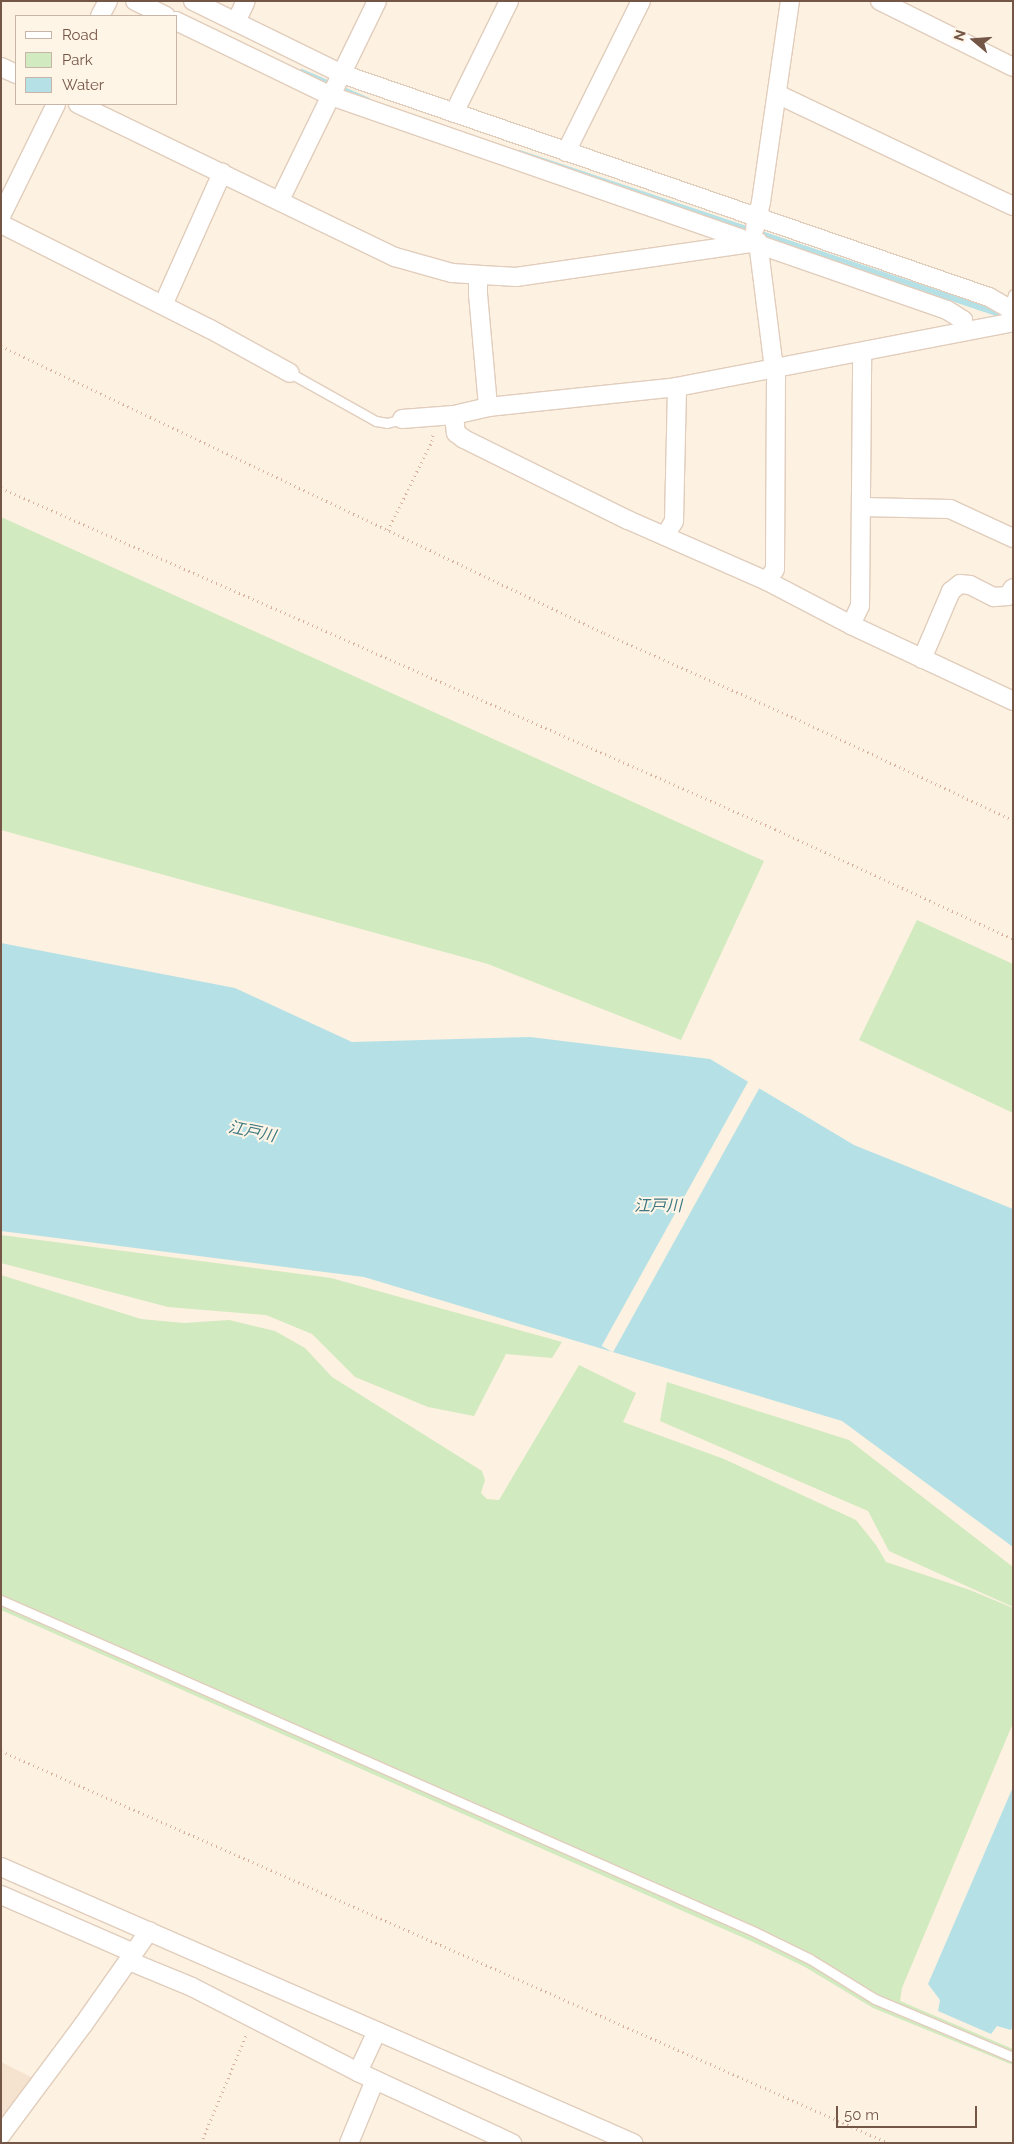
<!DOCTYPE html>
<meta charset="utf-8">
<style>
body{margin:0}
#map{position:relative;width:1014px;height:2144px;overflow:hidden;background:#fdf1e1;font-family:Raleway,"Noto Sans JP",sans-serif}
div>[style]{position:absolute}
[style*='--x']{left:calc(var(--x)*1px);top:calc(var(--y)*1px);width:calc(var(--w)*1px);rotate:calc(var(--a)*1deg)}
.residential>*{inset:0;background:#f5e3cf}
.green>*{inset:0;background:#d2eabf}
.water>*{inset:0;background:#b5e1e6}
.pier>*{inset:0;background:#fdf1e1;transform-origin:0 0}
.stream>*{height:5.5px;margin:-2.75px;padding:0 2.75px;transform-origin:2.75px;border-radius:2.75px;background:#b5e1e6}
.path>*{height:3px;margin-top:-1.5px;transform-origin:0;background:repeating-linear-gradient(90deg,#d7b19b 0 1px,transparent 0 5px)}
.roads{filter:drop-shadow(1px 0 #e1cdbc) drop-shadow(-1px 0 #e1cdbc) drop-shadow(0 1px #e1cdbc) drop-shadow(0 -1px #e1cdbc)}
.service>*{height:9px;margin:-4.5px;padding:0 4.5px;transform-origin:4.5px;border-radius:4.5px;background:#fff}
.minor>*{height:18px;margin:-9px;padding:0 9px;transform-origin:9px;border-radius:9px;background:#fff}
span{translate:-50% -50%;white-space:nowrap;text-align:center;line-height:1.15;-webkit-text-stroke:4px #fff5e7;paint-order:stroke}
.water-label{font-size:16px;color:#3e7882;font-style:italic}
.frame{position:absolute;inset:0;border:2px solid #745647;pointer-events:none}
.legend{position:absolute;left:15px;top:15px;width:162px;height:90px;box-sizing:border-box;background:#fff5e7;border:1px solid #c7b5a7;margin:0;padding:6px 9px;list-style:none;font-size:15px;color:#745647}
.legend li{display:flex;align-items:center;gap:10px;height:25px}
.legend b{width:25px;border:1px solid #c7b5a7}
.north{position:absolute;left:949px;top:15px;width:50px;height:50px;-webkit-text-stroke:4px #fff5e7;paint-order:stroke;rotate:288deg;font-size:14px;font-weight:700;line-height:20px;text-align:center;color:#745647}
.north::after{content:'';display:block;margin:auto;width:18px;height:22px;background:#745647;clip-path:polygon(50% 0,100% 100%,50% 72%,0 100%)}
.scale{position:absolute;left:836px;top:2106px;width:141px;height:22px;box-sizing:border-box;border:2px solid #745647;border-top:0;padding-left:6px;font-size:15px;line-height:18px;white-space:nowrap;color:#745647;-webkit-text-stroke:4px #fff5e7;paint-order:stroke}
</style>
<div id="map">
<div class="residential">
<i style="clip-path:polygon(1px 2062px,35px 2079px,1px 2123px)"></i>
</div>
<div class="green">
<i style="clip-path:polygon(1px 517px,764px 861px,681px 1040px,488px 964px,1px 830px)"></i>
<i style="clip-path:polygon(917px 920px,1013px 964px,1013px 1113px,859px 1040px)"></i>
<i style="clip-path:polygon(1px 1235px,331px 1278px,562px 1342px,552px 1358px,506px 1354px,474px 1416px,428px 1407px,355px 1377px,312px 1334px,266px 1315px,168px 1307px,1px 1263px)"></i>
<i style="clip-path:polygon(1px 1275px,141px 1319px,184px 1323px,229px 1320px,275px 1331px,305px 1348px,332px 1377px,482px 1471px,485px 1480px,481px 1493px,487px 1499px,499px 1500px,579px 1365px,636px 1393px,623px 1422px,724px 1459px,856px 1520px,876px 1545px,886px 1562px,970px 1590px,1013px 1608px,1013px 1723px,902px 1988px,900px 2001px,1013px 2049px,1013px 2065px,873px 2008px,805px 1967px,753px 1942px,1px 1610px)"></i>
<i style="clip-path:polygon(667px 1382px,849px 1440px,1013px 1567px,1013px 1607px,889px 1551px,868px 1511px,660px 1421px)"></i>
</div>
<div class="water">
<i style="clip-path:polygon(1px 943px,235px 988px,352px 1042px,530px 1037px,710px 1059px,854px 1145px,1013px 1209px,1013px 1547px,842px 1421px,364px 1277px,1px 1231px)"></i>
<i style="clip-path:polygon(1013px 1787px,1013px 2025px,1011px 2030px,997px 2026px,991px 2034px,938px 2011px,940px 2000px,928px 1984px)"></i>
</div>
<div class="pier">
<i style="left:749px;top:1080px;width:13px;height:304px;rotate:29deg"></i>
</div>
<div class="stream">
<i style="--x:302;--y:72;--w:71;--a:23.3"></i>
<i style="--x:520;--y:153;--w:506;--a:18.54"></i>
</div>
<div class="path">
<i style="--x:1;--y:346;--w:668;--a:25.45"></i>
<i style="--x:604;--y:633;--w:209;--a:24"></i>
<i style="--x:795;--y:718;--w:241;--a:25.1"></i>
<i style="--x:1;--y:488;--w:846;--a:23.78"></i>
<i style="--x:775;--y:829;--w:262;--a:24.8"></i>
<i style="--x:388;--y:530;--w:99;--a:-63.7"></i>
<i style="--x:432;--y:441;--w:8;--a:-83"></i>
<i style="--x:1;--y:1751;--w:971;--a:23.82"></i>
<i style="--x:201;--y:2143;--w:119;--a:-67.3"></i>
</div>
<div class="roads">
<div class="service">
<i style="--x:1009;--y:307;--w:13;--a:-72"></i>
<i style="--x:290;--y:373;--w:98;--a:29.2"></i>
<i style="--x:376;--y:421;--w:11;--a:10"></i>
<i style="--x:387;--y:423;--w:16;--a:-15"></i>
<i style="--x:1;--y:1600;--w:824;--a:23.76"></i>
<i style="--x:755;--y:1932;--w:61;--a:26.1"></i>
<i style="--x:810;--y:1959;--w:76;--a:31.6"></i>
<i style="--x:875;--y:1999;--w:150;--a:22.8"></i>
</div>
<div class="minor">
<i style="--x:135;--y:1;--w:34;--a:26"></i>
<i style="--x:193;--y:1;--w:166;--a:26.1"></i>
<i style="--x:342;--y:74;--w:684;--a:19.02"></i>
<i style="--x:989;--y:297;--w:28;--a:30"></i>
<i style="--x:880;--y:1;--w:148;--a:26.4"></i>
<i style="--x:100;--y:16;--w:17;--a:-62"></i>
<i style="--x:176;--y:21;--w:172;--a:25.8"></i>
<i style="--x:331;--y:96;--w:652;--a:19.16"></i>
<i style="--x:947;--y:310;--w:19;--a:32"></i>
<i style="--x:963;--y:320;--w:10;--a:84"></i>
<i style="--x:236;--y:22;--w:23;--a:-65"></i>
<i style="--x:1;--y:67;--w:17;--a:25"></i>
<i style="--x:777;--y:94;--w:261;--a:25.4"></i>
<i style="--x:78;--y:104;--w:352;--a:25.8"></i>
<i style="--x:395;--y:257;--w:59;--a:15.7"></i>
<i style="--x:452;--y:273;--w:64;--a:3.6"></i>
<i style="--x:516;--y:277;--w:245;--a:-8.2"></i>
<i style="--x:758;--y:242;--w:127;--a:82.8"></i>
<i style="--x:454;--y:113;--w:125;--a:-63.8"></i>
<i style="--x:566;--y:152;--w:169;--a:-63.6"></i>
<i style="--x:280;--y:200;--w:221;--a:-64"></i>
<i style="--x:1;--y:216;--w:125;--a:-63.8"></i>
<i style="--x:1;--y:224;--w:234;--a:26.7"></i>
<i style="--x:210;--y:329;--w:91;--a:28.8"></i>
<i style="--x:755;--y:228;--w:27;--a:-77"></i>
<i style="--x:761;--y:202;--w:203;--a:-81.8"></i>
<i style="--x:478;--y:276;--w:18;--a:90"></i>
<i style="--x:478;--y:294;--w:113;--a:84.9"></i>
<i style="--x:163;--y:305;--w:145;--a:-65.9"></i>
<i style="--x:454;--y:415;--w:18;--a:84"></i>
<i style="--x:456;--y:433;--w:10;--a:37"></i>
<i style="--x:464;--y:439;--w:183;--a:26.3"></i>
<i style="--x:628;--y:520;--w:152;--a:23.7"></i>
<i style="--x:767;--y:581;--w:95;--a:27.6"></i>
<i style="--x:851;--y:625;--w:179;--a:25.1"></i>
<i style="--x:402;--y:419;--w:52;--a:-4.4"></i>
<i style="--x:454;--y:415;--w:35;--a:-13"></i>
<i style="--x:488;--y:407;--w:190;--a:-6"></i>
<i style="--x:677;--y:387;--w:342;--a:-10.9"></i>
<i style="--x:862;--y:507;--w:88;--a:1.3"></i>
<i style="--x:950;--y:509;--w:69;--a:24.7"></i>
<i style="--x:665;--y:536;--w:17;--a:-59"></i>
<i style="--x:674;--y:521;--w:134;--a:-88.7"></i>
<i style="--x:767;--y:581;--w:14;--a:-56"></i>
<i style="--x:775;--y:569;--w:201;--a:-89.7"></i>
<i style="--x:851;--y:625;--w:21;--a:-65"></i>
<i style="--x:860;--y:606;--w:254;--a:-89.5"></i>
<i style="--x:922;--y:659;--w:74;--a:-66.9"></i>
<i style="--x:951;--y:591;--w:11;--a:-38"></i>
<i style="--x:960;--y:584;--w:10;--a:6"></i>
<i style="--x:970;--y:585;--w:27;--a:27"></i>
<i style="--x:994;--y:597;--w:14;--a:-4"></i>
<i style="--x:1008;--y:596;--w:9;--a:-58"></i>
<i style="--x:1;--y:1867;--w:690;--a:23.59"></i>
<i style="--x:1;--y:1895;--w:145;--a:23.6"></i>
<i style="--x:129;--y:1961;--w:68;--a:22.4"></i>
<i style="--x:192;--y:1987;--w:186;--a:27.1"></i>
<i style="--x:358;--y:2072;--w:170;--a:24.8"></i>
<i style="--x:358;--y:2072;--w:45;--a:-65.1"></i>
<i style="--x:1;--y:2135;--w:137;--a:-53.3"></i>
<i style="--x:83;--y:2025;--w:115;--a:-54.9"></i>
<i style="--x:349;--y:2143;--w:68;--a:-67.6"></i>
</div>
</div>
<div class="water-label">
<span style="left:252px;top:1132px;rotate:12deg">江戸川</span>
<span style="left:658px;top:1206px">江戸川</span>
</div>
<div class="frame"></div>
<ul class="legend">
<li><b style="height:6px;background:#fff"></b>Road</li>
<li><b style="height:14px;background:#d2eabf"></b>Park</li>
<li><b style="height:14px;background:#b5e1e6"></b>Water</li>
</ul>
<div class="north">N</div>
<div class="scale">50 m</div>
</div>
